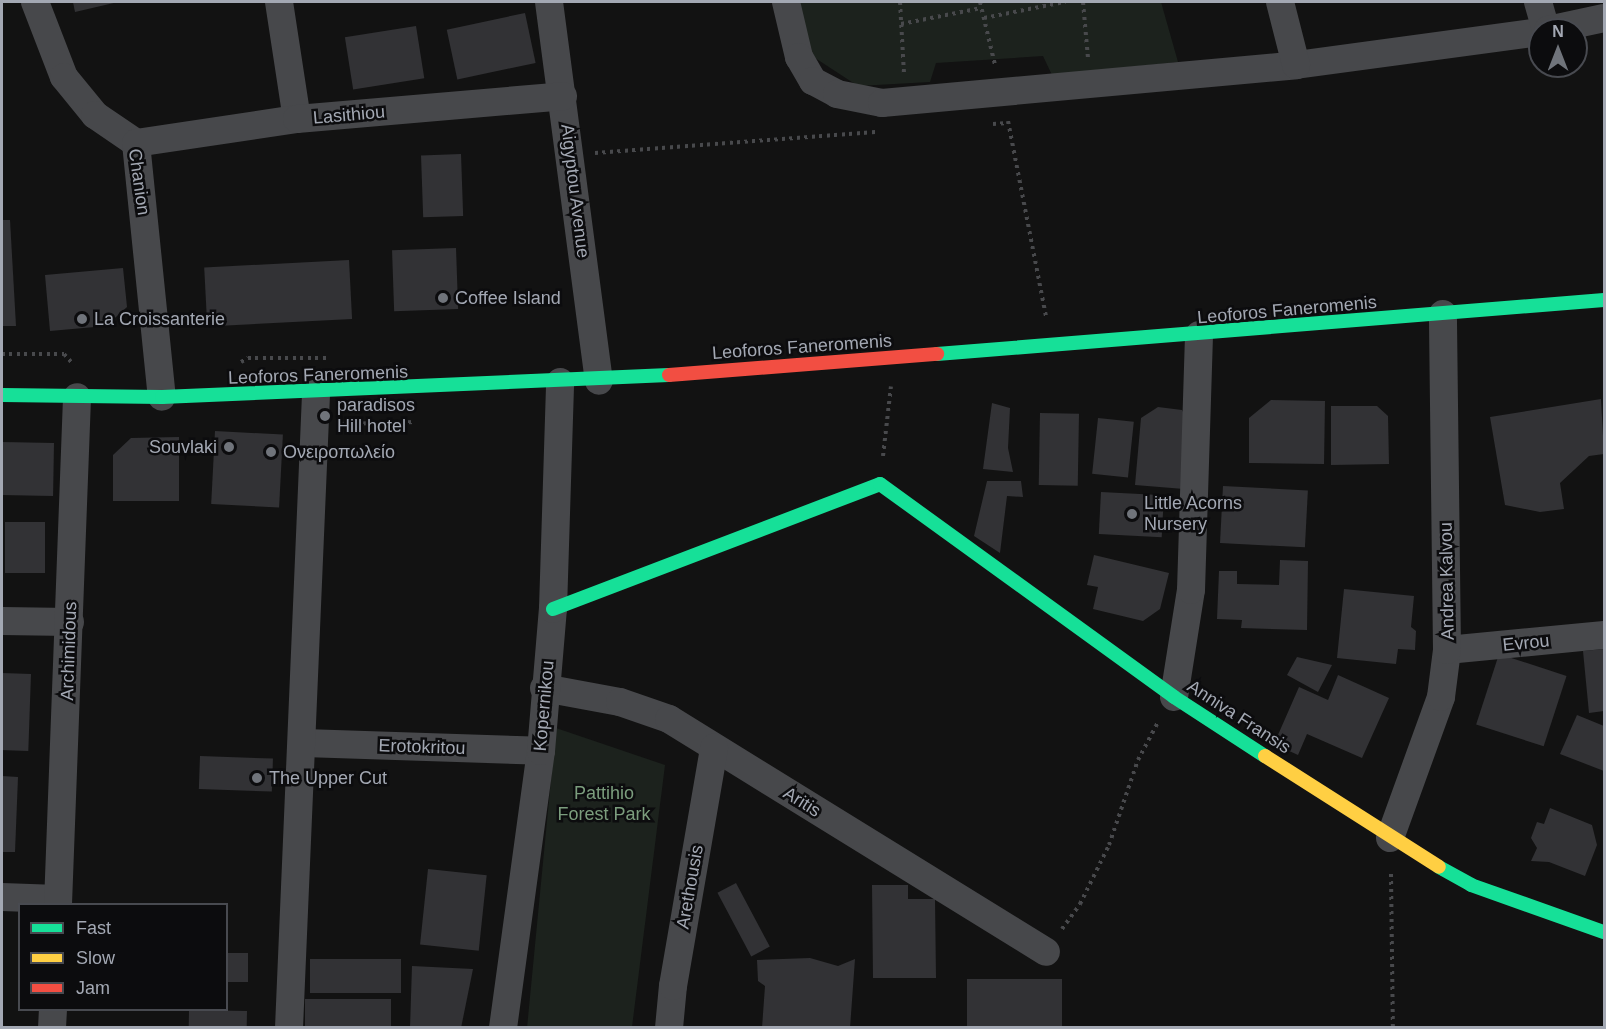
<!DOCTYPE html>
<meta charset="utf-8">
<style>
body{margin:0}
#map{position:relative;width:1606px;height:1029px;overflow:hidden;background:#121212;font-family:Helvetica,sans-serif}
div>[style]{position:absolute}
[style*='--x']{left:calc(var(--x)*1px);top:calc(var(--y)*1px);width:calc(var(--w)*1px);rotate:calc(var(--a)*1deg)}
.green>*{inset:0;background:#1c221d}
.building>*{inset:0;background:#323235;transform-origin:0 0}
.path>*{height:4px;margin-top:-2px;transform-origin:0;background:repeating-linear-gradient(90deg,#48494c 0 3px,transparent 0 7.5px)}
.street>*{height:28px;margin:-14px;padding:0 14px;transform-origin:14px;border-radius:14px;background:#47484b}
.fast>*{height:14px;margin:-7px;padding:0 7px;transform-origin:7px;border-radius:7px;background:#16e098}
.slow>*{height:14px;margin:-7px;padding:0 7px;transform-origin:7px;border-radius:7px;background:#ffcf43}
.jam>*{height:14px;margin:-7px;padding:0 7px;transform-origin:7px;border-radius:7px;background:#f24e42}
.dots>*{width:16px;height:16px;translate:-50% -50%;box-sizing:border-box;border:3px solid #0c0c0e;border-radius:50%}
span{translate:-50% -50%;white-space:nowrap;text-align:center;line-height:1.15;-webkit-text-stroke:5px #0c0c0e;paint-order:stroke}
.street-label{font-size:18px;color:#a3a8b3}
.poi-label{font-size:18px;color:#a3a8b3}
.left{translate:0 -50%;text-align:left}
.right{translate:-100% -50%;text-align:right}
.park-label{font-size:18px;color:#7b9d7d}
.frame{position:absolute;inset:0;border:3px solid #a3a8b3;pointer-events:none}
.legend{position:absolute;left:18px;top:903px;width:210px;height:108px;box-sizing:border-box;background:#0c0c0e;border:2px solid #484a50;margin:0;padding:8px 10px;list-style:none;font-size:18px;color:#a3a8b3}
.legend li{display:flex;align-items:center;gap:12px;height:30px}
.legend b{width:30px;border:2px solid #484a50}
.north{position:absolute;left:1528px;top:18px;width:60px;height:60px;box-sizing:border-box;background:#0c0c0e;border:2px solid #484a50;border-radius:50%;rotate:0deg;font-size:16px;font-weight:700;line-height:24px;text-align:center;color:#a3a8b3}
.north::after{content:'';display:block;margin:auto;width:21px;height:27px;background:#70747b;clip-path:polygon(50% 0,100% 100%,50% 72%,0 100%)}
</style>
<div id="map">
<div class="green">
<i style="clip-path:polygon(796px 2px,1161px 2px,1178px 62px,1052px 75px,1043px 56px,936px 63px,930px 82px,858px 86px,809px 54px)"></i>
<i style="clip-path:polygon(556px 728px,665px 765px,632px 1027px,527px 1028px)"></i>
</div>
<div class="building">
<i style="clip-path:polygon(73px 2px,118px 2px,75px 12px)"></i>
<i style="left:525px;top:13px;width:51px;height:80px;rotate:78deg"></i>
<i style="left:416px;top:26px;width:53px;height:72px;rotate:81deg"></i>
<i style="left:461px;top:154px;width:62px;height:40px;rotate:88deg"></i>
<i style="clip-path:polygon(2px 220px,10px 220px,16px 326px,2px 326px)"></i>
<i style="left:456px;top:248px;width:61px;height:64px;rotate:88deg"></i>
<i style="left:349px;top:260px;width:59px;height:145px;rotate:87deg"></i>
<i style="clip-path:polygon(123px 268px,127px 307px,106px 326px,50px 331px,45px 275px)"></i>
<i style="clip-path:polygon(1601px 399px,1604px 454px,1589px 456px,1560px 483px,1564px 509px,1540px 512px,1505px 505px,1490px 417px)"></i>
<i style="clip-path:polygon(1271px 400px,1325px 401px,1324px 464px,1249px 463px,1249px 418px)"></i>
<i style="clip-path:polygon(992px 403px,1010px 408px,1008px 448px,1013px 472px,983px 469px)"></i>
<i style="clip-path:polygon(1331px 406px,1377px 406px,1388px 416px,1389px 464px,1331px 465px)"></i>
<i style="clip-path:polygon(1158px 407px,1182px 410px,1189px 422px,1184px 489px,1135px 485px,1141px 418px)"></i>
<i style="left:1040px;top:413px;width:39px;height:72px;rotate:1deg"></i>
<i style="left:1098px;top:418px;width:36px;height:56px;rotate:6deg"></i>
<i style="left:215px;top:431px;width:68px;height:73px;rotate:3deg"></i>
<i style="clip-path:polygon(179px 437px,179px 501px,113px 501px,113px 455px,131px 438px)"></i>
<i style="left:2px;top:442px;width:52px;height:53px;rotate:1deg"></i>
<i style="clip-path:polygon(987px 481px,1021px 481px,1023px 497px,1007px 496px,1000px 553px,974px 536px)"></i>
<i style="left:1223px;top:486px;width:85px;height:57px;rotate:3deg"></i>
<i style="left:1101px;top:492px;width:63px;height:42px;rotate:3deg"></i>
<i style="left:5px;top:522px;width:40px;height:51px"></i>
<i style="clip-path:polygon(1094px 555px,1169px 573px,1160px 609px,1143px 621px,1093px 609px,1098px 587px,1087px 585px)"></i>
<i style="clip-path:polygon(1280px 560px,1308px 561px,1307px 630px,1241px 628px,1242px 620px,1217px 619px,1219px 571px,1237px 571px,1237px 584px,1279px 585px)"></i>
<i style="clip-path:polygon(1344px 589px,1414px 596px,1411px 627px,1416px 631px,1415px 650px,1398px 649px,1396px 664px,1337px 658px)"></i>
<i style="clip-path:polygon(1604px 649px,1604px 711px,1589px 713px,1583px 651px)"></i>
<i style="left:1499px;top:654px;width:71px;height:74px;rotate:18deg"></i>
<i style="clip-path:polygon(1297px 657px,1332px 665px,1318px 692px,1287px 675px)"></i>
<i style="left:2px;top:673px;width:29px;height:77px;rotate:2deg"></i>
<i style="clip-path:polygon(1338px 675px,1389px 698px,1362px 758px,1307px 734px,1298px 755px,1274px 744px,1299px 687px,1328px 700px)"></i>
<i style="clip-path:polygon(1577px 715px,1604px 726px,1604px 771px,1560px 754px)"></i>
<i style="left:200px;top:756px;width:73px;height:33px;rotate:2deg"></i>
<i style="clip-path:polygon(2px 776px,18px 777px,15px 852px,2px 852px)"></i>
<i style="clip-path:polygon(1550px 808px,1592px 825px,1597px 845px,1585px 876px,1549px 862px,1531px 861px,1537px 848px,1531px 838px,1537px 822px,1544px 824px)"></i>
<i style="left:428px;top:869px;width:59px;height:76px;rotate:6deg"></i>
<i style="left:736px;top:883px;width:72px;height:21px;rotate:62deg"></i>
<i style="clip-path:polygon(872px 885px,908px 885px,908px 899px,935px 899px,936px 978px,873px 978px)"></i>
<i style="left:226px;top:953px;width:22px;height:29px"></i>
<i style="clip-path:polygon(810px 958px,838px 966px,855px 959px,850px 1028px,762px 1028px,765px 986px,758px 981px,757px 960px)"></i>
<i style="left:310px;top:959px;width:91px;height:34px"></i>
<i style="clip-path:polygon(412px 966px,473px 969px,461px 1028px,410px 1028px)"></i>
<i style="left:967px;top:979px;width:95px;height:49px"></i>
<i style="left:305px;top:999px;width:86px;height:29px"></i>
<i style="left:189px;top:1010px;width:58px;height:18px;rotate:1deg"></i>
</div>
<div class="path">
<i style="--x:900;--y:2;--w:71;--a:86.8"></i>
<i style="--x:980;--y:2;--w:65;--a:76.6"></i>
<i style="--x:1083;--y:2;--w:56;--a:84.9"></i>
<i style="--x:984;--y:18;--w:83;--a:-11.2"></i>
<i style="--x:901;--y:24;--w:82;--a:-11.3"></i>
<i style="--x:1008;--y:121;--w:199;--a:79"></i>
<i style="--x:993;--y:124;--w:15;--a:-4"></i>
<i style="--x:595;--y:153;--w:281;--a:-4.3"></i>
<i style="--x:2;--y:354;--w:62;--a:0"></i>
<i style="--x:64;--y:354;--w:15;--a:48"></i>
<i style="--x:241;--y:362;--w:8;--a:-30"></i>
<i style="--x:248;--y:358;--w:78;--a:0"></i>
<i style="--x:341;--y:424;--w:75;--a:-1.5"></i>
<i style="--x:883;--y:456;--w:70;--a:-83.5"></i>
<i style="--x:1391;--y:874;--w:154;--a:89.3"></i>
<i style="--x:1062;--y:929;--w:31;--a:-54"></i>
<i style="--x:1080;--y:904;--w:66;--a:-63.8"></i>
<i style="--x:1109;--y:845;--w:90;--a:-71.2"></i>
<i style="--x:1138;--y:760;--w:43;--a:-62.2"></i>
</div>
<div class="street">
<i style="--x:35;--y:2;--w:80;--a:68.9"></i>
<i style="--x:64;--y:77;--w:49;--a:50.8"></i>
<i style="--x:95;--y:115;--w:50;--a:34.3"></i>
<i style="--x:136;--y:143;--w:255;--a:84.2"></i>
<i style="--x:279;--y:2;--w:118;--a:81.3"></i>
<i style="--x:549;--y:2;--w:382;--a:82.5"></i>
<i style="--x:786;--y:2;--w:57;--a:76.7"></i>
<i style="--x:799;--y:57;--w:28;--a:60"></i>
<i style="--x:813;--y:81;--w:27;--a:28"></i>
<i style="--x:837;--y:94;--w:46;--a:11.3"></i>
<i style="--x:882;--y:103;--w:416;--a:-5.2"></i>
<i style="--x:1296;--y:65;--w:246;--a:-7.7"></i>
<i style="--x:1280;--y:2;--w:65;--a:75.7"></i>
<i style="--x:1538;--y:2;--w:29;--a:74"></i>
<i style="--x:1548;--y:30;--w:57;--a:-12.1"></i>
<i style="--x:136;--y:143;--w:163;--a:-8.5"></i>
<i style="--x:297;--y:119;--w:267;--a:-4.9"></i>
<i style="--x:2;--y:621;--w:68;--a:0.8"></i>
<i style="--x:1447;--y:650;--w:158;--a:-5.5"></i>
<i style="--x:544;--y:688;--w:77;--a:10.4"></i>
<i style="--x:620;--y:702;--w:52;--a:19.1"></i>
<i style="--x:669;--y:719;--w:443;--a:31.7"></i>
<i style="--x:1174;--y:697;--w:108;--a:-81"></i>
<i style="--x:1191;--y:590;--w:255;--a:-88.2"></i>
<i style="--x:304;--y:743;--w:237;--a:1.9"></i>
<i style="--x:1390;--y:838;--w:150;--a:-70.1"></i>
<i style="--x:1441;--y:697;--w:47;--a:-82.7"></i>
<i style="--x:1447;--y:650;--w:336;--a:-90.7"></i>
<i style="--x:2;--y:897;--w:56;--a:2"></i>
<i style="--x:58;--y:904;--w:507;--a:-87.85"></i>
<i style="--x:52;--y:1028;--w:18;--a:-87"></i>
<i style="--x:289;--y:1028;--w:635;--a:-87.56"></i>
<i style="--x:503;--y:1028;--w:280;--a:-82.2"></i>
<i style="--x:541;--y:751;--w:143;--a:-85.2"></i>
<i style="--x:553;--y:609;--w:227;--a:-88.2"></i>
<i style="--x:669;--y:1028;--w:42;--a:-84.6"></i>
<i style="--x:673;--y:986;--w:242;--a:-80.2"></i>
</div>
<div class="fast">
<i style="--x:937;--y:354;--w:669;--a:-4.63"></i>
<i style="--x:2;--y:395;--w:160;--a:0.7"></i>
<i style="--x:162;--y:397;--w:507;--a:-2.48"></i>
<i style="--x:553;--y:609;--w:350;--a:-20.9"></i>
<i style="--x:880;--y:484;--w:363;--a:35.9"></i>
<i style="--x:1174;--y:697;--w:108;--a:33"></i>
<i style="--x:1439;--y:867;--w:37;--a:29"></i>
<i style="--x:1471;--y:885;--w:141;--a:19.5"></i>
</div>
<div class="slow">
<i style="--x:1265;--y:756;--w:206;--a:32.5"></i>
</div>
<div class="jam">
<i style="--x:669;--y:375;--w:269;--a:-4.5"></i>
</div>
<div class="dots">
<i style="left:443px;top:298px;background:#70747b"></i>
<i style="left:82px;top:319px;background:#70747b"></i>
<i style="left:325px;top:416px;background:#70747b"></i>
<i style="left:229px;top:447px;background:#70747b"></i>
<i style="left:271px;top:452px;background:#70747b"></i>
<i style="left:1132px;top:514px;background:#70747b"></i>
<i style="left:257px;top:778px;background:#70747b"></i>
</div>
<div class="street-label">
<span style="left:349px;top:115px;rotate:-5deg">Lasithiou</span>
<span style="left:139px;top:182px;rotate:82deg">Chanion</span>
<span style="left:575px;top:191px;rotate:83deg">Aigyptou Avenue</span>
<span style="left:1287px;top:310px;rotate:-5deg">Leoforos Faneromenis</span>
<span style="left:802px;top:347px;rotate:-4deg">Leoforos Faneromenis</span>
<span style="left:318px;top:375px;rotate:-2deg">Leoforos Faneromenis</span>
<span style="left:1447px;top:581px;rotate:-91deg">Andrea Kalvou</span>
<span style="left:1526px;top:643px;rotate:-6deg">Evrou</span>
<span style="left:69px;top:651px;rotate:-88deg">Archimidous</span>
<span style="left:544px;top:706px;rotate:-85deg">Kopernikou</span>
<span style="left:1239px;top:717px;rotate:33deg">Anniva Fransis</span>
<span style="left:422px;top:747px;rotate:2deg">Erotokritou</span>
<span style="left:802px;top:802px;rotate:32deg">Aritis</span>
<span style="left:690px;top:887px;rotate:-80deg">Arethousis</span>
</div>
<div class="poi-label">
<span class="left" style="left:455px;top:298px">Coffee Island</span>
<span class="left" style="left:94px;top:319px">La Croissanterie</span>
<span class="left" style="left:337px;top:416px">paradisos<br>Hill hotel</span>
<span class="right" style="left:217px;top:447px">Souvlaki</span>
<span class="left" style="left:283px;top:452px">Ονειροπωλείο</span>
<span class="left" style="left:1144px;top:514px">Little Acorns<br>Nursery</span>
<span class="left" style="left:269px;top:778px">The Upper Cut</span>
</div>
<div class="park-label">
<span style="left:604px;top:804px">Pattihio<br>Forest Park</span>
</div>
<div class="frame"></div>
<ul class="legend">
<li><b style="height:8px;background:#16e098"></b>Fast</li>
<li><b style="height:8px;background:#ffcf43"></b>Slow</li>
<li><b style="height:8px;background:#f24e42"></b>Jam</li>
</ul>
<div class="north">N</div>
</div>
